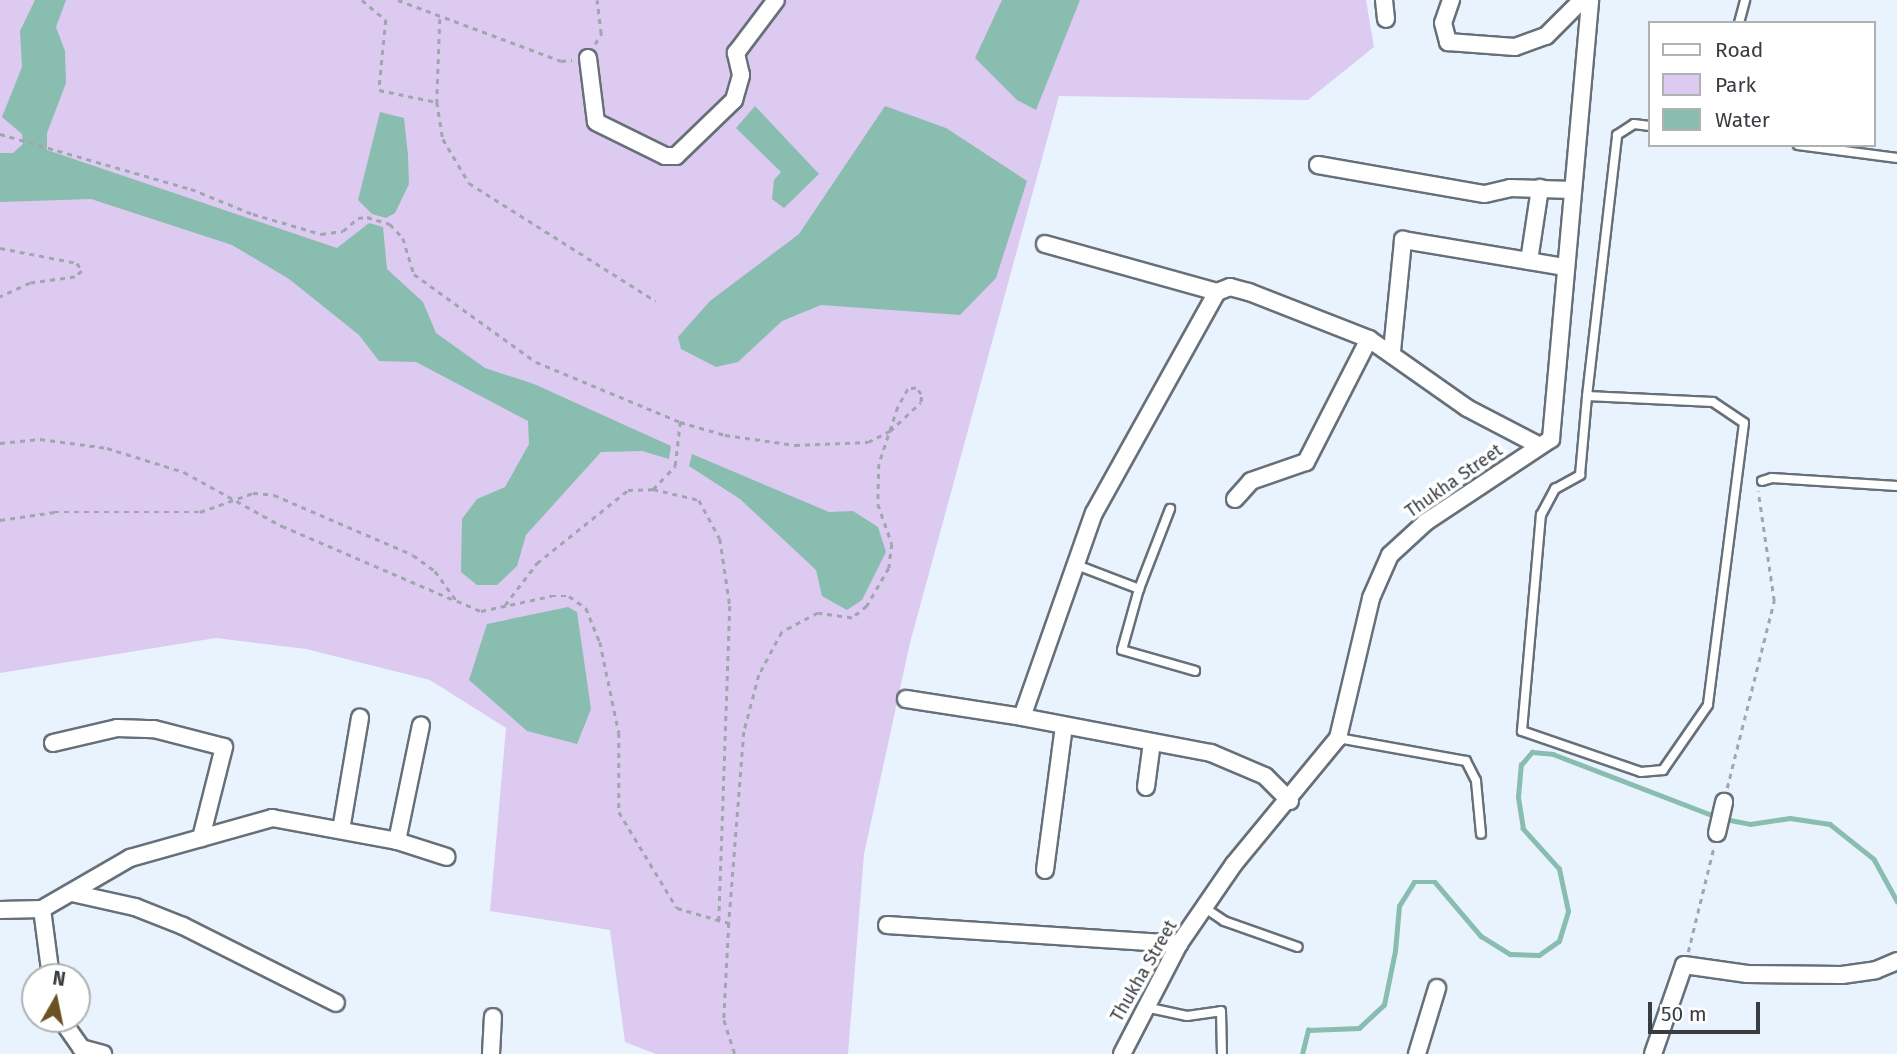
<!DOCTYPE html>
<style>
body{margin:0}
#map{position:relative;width:1897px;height:1054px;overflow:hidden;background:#e8f3fd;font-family:"Fira Sans",sans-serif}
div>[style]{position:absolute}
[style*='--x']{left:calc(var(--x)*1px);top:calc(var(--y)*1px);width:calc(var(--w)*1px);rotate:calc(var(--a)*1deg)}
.green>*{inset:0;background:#ddcaf0}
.water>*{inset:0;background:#89bdb0}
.stream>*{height:4.5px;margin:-2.25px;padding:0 2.25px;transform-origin:2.25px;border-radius:2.25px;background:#89bdb0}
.path>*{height:2.5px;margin-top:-1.25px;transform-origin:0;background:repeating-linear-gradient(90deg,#9ea6ae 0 5px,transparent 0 10px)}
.roads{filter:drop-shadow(2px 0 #677078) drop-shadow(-2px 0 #677078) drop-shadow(0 2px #677078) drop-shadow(0 -2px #677078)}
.service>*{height:8px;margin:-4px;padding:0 4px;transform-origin:4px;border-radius:4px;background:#fff}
.minor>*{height:16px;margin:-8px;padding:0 8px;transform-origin:8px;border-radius:8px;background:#fff}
span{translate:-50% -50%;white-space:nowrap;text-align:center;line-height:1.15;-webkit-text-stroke:7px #fff;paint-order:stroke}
.street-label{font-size:18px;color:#393d41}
.legend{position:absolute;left:1648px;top:21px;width:228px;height:126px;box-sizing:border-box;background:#fff;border:2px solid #b0b1b3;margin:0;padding:9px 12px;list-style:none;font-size:21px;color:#393d41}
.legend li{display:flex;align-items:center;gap:14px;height:35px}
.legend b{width:35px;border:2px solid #b0b1b3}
.north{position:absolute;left:21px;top:963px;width:70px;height:70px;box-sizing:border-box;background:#fff;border:2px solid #b0b1b3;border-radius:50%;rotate:9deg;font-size:19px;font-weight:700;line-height:28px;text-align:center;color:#393d41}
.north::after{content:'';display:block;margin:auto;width:24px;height:32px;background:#6b5223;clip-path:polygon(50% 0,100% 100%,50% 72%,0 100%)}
.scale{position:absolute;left:1648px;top:1002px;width:112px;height:32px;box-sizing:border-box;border:4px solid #393d41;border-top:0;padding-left:9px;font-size:21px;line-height:24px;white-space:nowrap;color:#393d41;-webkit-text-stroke:5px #fff;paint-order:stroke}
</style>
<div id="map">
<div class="green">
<i style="clip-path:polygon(0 0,1366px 0,1374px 47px,1308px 100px,1059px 96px,910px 643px,864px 854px,848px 1054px,656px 1054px,625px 1042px,610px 930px,490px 911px,506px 728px,430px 680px,306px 649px,216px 638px,0 673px)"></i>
</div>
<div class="water">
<i style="clip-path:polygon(35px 0,66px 0,56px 27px,65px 51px,66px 83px,47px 133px,47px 150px,337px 248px,369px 223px,383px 227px,387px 269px,423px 302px,436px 333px,485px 368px,534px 384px,671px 446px,669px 459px,642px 451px,601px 452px,526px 535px,517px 566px,497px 585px,477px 585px,461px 572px,462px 519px,477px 499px,505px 487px,529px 444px,528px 421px,416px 362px,379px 361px,359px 335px,289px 279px,232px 245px,91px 199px,0 202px,0 153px,13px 153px,23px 144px,22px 134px,2px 117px,22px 67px,20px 31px)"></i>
<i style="clip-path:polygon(1002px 0,1080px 0,1036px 110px,1017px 100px,975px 58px)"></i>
<i style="clip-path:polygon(755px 106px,819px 174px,784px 208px,772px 199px,774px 180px,781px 172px,736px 128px)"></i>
<i style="clip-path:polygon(885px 106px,946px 128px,1027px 181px,996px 278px,960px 315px,821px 305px,782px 321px,738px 362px,716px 367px,681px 349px,678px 337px,710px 301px,799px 234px)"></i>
<i style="clip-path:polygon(380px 112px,404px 118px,408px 155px,409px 184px,395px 213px,386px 218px,372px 214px,358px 200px)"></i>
<i style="clip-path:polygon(692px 454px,829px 512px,853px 511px,878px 527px,886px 552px,862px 600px,847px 610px,822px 596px,816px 570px,740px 499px,689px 466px)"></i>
<i style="clip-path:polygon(568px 607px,577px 612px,591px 709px,577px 744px,527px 731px,469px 680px,487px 624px)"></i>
</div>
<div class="stream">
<i style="--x:1725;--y:819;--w:25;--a:11"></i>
<i style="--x:1750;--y:824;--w:40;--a:-8.5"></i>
<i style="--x:1790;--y:818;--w:40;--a:8.5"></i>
<i style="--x:1830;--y:824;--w:56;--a:38.5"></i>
<i style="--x:1874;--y:859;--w:48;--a:61.3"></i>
<i style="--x:1302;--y:1054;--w:25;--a:-76"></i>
<i style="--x:1308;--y:1030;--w:51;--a:-2.2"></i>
<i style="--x:1359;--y:1028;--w:34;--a:-43"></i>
<i style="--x:1384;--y:1005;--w:55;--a:-78.5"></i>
<i style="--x:1395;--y:951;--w:45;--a:-84.9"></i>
<i style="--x:1399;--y:906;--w:28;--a:-58"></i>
<i style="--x:1414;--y:882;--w:21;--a:0"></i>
<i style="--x:1435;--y:882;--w:71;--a:49.6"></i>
<i style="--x:1481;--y:936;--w:34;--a:32"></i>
<i style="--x:1510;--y:954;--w:29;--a:2"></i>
<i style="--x:1539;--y:955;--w:24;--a:-35"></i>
<i style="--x:1559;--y:941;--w:31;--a:-73"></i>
<i style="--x:1568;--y:911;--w:43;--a:-102.1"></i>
<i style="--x:1559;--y:869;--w:54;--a:-132"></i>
<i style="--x:1523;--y:829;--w:32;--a:-99"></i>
<i style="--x:1518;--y:797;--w:32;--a:-85"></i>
<i style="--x:1521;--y:765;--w:17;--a:-50"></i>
<i style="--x:1532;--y:752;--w:21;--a:5"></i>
<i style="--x:1553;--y:754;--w:176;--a:21"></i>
</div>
<div class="path">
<i style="--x:362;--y:0;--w:31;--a:40"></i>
<i style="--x:386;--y:20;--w:70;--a:95.7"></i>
<i style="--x:379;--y:90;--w:59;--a:11.7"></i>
<i style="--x:398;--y:0;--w:174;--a:20.5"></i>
<i style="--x:561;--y:61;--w:11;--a:-5"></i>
<i style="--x:440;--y:19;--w:83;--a:92.1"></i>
<i style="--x:437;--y:102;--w:37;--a:81"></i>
<i style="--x:443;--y:139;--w:51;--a:59.4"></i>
<i style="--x:469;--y:183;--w:221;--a:32.3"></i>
<i style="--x:595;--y:44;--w:12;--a:-59"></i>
<i style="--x:601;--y:34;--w:34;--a:-97"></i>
<i style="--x:0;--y:134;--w:199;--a:16.1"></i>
<i style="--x:191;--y:189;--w:67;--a:22"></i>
<i style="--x:253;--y:214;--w:71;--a:16.4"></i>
<i style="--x:321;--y:234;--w:22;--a:-8"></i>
<i style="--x:343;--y:231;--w:20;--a:-41"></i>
<i style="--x:358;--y:218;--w:9;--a:-6"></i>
<i style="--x:367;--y:217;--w:24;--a:17"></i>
<i style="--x:390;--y:224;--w:19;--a:47"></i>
<i style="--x:403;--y:238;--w:38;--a:73"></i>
<i style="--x:414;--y:274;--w:150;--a:35.8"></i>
<i style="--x:536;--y:362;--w:156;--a:22.6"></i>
<i style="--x:680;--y:422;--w:47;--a:16.1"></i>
<i style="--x:725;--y:435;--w:71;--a:8.1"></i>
<i style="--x:795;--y:445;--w:73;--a:-2.4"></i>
<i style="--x:868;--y:442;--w:25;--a:-27"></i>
<i style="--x:890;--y:431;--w:42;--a:-43.1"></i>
<i style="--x:921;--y:402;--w:8;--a:-90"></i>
<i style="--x:921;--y:394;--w:8;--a:-130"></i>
<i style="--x:916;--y:388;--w:8;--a:173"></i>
<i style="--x:908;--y:389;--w:21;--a:119"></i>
<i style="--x:898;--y:407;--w:60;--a:108.4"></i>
<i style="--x:879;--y:464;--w:40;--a:91.4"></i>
<i style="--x:878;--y:504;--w:42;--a:70.7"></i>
<i style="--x:892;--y:544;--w:24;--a:97"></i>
<i style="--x:889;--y:568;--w:44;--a:120.1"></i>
<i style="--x:867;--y:606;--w:19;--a:141"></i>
<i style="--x:852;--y:618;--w:34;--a:-172"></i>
<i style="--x:818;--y:613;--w:41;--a:152.2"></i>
<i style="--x:782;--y:632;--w:49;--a:118.1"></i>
<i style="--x:759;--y:675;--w:59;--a:104.7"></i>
<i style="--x:744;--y:732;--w:192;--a:94.5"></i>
<i style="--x:729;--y:923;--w:97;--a:93"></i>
<i style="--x:724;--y:1020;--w:36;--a:72"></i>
<i style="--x:0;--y:248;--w:78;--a:11"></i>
<i style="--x:77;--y:263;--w:9;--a:58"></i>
<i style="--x:82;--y:271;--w:9;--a:139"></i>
<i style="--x:75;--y:277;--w:45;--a:172.4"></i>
<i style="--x:30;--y:283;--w:33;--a:155"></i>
<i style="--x:0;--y:443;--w:40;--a:-5.7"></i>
<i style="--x:40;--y:439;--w:68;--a:7.7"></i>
<i style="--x:107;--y:448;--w:81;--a:17.3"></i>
<i style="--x:184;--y:472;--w:112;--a:28.9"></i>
<i style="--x:282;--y:526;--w:187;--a:23.3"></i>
<i style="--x:653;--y:489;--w:32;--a:-46"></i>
<i style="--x:675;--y:466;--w:44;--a:-83.5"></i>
<i style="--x:0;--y:520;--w:55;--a:-8.4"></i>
<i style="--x:54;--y:512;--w:146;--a:0"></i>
<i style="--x:200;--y:512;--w:56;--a:-19.7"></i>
<i style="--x:253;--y:493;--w:21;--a:5"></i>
<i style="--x:274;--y:495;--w:151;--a:23.3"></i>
<i style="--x:413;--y:555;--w:27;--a:36"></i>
<i style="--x:435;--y:571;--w:37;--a:54"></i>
<i style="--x:457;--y:601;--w:26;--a:23"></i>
<i style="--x:481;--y:611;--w:72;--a:-12.1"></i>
<i style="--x:551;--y:596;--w:18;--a:0"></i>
<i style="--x:569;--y:596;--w:21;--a:35"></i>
<i style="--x:586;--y:608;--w:37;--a:68"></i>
<i style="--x:600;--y:642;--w:93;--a:78.2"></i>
<i style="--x:619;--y:733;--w:79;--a:90"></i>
<i style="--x:619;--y:812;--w:112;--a:58.9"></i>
<i style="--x:677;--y:908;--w:54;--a:16.1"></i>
<i style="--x:505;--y:605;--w:53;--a:-52.7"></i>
<i style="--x:537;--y:563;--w:117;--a:-38.7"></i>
<i style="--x:628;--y:490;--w:25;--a:-2"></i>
<i style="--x:653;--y:489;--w:47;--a:13.4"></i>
<i style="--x:699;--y:500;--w:44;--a:61.7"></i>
<i style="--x:720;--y:539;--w:68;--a:81.5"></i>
<i style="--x:730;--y:606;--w:315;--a:92"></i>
<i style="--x:1727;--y:788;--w:193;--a:-75.9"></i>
<i style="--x:1774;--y:601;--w:111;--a:-98.3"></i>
<i style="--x:1688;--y:952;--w:109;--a:-76.2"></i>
</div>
<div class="roads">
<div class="service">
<i style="--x:1739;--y:23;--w:24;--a:-75"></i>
<i style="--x:1798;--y:145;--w:100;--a:7.5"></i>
<i style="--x:1587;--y:396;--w:126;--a:2.7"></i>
<i style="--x:1713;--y:402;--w:37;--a:34"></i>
<i style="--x:1744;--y:423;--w:284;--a:97.3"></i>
<i style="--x:1708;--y:705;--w:79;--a:124.7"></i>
<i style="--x:1663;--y:770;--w:22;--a:175"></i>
<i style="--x:1641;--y:772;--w:126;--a:-161"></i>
<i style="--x:1522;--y:731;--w:217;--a:-85"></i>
<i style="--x:1541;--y:515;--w:30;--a:-62"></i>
<i style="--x:1555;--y:489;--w:29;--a:-29"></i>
<i style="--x:1580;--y:475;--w:79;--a:-84.9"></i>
<i style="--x:1587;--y:396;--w:263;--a:-83.4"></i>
<i style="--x:1617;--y:135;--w:20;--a:-33"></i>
<i style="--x:1634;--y:124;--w:16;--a:7"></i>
<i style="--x:1762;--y:481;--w:10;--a:-17"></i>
<i style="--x:1772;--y:478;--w:125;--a:3.7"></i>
<i style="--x:1074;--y:564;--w:70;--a:21"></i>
<i style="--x:1139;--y:589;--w:86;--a:-68.8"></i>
<i style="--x:1139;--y:589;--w:63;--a:105.6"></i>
<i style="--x:1122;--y:650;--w:76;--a:16"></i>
<i style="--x:1338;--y:738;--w:130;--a:10.2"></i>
<i style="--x:1466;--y:761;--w:22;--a:63"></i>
<i style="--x:1476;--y:781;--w:53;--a:84.6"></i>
<i style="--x:1205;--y:908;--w:23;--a:34"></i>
<i style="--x:1224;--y:921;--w:78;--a:19.4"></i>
<i style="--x:1145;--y:1007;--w:43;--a:12.1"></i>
<i style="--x:1187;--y:1016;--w:34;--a:-8"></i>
<i style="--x:1221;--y:1011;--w:43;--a:88.7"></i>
</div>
<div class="minor">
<i style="--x:1384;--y:0;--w:19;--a:84"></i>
<i style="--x:1451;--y:0;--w:24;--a:109"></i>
<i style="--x:1443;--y:23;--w:20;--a:75"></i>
<i style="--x:1448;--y:42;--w:67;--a:4.3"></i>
<i style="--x:1515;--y:47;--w:33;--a:-20"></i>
<i style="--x:1546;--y:36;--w:51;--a:-45"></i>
<i style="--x:588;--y:58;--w:64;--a:82.9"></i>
<i style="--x:596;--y:122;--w:77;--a:26.2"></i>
<i style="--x:665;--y:156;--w:11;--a:0"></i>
<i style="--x:676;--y:156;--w:81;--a:-44"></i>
<i style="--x:734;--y:100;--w:26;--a:-74"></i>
<i style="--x:741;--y:75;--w:23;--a:-103"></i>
<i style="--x:736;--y:53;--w:66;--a:-53"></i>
<i style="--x:1318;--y:165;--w:169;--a:9.9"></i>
<i style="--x:1485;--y:194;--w:26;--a:-13"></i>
<i style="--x:1510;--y:188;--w:62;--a:1.8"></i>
<i style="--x:1045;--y:244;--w:179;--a:15.6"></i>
<i style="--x:1529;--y:261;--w:74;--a:-81.4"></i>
<i style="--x:1392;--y:351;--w:112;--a:-84.3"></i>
<i style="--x:1403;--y:240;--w:164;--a:9.5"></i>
<i style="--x:1235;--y:499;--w:24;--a:-48"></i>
<i style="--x:1251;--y:481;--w:58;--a:-19.1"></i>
<i style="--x:1306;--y:462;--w:138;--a:-62.9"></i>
<i style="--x:906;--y:699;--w:117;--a:8.8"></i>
<i style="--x:53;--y:743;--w:66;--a:-13.2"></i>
<i style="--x:117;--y:728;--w:37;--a:2"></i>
<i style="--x:154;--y:729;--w:72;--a:14.4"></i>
<i style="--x:224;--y:747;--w:94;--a:104.2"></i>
<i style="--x:1146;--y:787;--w:45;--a:-82.4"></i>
<i style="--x:1290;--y:801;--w:35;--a:-135"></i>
<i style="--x:1265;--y:776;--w:59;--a:-156.9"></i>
<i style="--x:1211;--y:753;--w:192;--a:-169.2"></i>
<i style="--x:1022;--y:717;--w:216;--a:-70.6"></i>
<i style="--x:1094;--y:513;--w:253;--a:-60.9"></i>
<i style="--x:1217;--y:292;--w:14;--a:-21"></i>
<i style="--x:1230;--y:287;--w:20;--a:15"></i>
<i style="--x:1249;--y:292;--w:129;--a:21.4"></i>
<i style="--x:1369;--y:339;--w:120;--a:35.1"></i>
<i style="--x:1467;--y:408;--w:82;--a:27.5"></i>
<i style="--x:341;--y:830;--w:114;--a:-80.4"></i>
<i style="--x:1717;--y:833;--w:32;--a:-77"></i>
<i style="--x:397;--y:841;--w:118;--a:-78.3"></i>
<i style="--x:1045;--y:870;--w:145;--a:-82.5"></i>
<i style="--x:72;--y:893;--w:65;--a:12.5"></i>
<i style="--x:135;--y:907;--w:52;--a:21.6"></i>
<i style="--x:183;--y:926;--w:171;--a:26.7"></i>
<i style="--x:42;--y:909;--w:69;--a:82.5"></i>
<i style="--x:0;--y:910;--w:42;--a:-1.4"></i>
<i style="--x:42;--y:909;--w:102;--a:-30.1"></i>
<i style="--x:130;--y:858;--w:148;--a:-15.7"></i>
<i style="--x:272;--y:818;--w:127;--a:10.4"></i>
<i style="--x:397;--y:841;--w:52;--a:17.7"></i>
<i style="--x:887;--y:925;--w:293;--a:3.7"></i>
<i style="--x:61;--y:1019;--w:35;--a:55"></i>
<i style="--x:81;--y:1048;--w:23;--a:15"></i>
<i style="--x:491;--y:1054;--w:37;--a:-87"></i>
<i style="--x:1122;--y:1054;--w:124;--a:-62.6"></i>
<i style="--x:1179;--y:944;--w:97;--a:-55.5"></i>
<i style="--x:1234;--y:864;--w:163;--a:-50.5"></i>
<i style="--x:1338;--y:738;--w:144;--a:-76.7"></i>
<i style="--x:1371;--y:598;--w:47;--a:-66.2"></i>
<i style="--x:1390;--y:555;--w:49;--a:-42.5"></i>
<i style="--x:1426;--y:522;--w:150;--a:-33.6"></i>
<i style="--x:1551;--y:439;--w:441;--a:-84.9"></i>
<i style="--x:1417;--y:1054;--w:69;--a:-73.1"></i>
<i style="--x:1653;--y:1054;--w:94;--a:-70.8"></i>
<i style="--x:1684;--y:965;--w:64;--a:8.1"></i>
<i style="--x:1747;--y:974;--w:95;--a:0.6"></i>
<i style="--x:1842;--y:975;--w:34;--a:-8"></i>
<i style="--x:1876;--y:970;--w:23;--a:-23"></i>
</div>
</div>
<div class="street-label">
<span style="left:1454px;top:481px;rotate:-35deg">Thukha Street</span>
<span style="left:1144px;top:971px;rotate:-60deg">Thukha Street</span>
</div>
<ul class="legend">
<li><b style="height:9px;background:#fff"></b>Road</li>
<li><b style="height:19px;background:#ddcaf0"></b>Park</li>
<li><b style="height:19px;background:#89bdb0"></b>Water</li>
</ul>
<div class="north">N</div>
<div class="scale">50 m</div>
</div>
